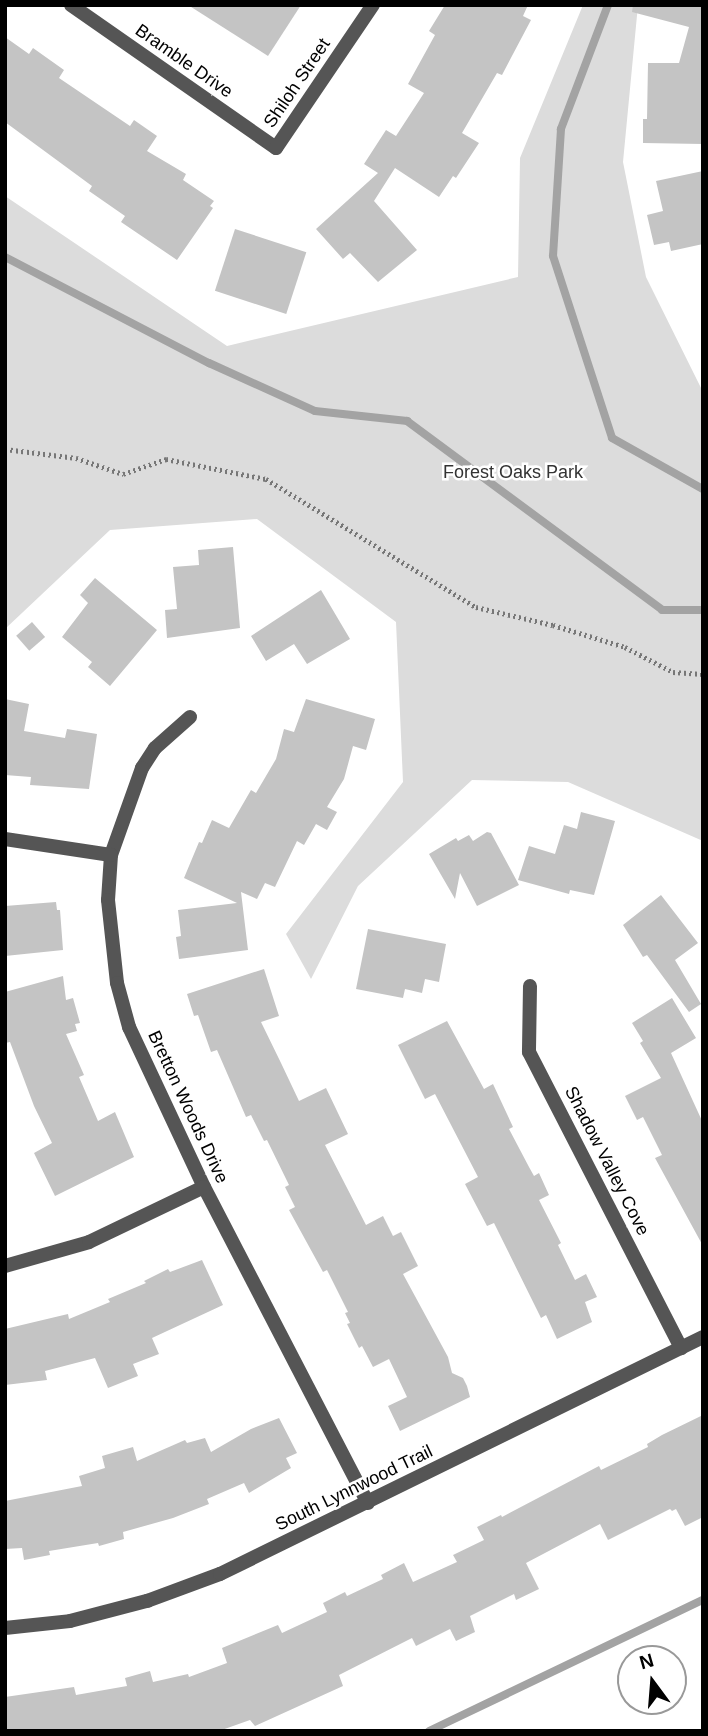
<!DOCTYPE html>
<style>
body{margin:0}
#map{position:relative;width:708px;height:1736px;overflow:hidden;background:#fff;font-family:Helvetica,sans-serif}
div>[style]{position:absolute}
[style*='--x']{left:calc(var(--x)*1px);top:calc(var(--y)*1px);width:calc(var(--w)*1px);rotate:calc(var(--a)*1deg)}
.green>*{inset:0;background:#dcdcdc}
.stream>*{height:8px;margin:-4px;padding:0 4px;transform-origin:4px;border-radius:4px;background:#a3a3a3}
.building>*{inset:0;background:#c4c4c4;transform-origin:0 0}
.path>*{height:4.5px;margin-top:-2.25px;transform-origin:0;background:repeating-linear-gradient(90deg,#777 0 2px,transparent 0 5.5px)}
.minor>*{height:14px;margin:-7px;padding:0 7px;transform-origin:7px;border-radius:7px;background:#555}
.tertiary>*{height:14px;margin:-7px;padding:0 7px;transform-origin:7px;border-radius:7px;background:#555}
span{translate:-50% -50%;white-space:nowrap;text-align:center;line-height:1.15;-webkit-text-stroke:5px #fff;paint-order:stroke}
.street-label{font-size:18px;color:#000}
.park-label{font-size:18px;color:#333}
.frame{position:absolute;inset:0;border:7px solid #000;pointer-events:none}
.north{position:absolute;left:617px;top:1645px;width:70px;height:70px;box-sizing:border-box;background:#fff;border:2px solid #999;border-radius:50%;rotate:344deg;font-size:19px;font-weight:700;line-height:28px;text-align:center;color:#000}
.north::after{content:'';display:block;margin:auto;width:24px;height:32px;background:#000;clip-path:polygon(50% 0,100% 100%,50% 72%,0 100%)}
</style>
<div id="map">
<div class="green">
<i style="clip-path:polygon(583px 5px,638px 5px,623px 162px,646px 277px,703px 392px,703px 841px,568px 782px,472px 780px,358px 886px,311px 979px,286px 934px,403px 782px,396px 622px,257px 519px,110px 530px,5px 629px,5px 196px,227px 346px,518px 277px,520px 158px)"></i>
</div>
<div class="stream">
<i style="--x:608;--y:5;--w:133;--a:110.8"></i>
<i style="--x:561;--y:129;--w:127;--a:93.6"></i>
<i style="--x:553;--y:256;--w:191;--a:72"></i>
<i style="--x:612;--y:438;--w:104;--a:29.3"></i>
<i style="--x:5;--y:257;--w:230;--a:27.5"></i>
<i style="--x:209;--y:363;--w:116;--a:24.4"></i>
<i style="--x:315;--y:411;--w:93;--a:6.2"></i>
<i style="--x:407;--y:421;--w:317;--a:36.5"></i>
<i style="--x:662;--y:610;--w:41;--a:0"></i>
<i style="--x:429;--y:1731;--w:304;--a:-25.6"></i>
</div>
<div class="building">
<i style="clip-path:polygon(188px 5px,301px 5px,268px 56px)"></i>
<i style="clip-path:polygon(445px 5px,528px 5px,523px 16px,531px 20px,502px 75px,497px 73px,462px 133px,479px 143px,456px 178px,453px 176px,439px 197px,395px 168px,374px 201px,417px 250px,378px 282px,350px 253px,343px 259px,316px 229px,378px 173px,364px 164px,386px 130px,396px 136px,424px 93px,408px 84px,435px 35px,429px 31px)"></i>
<i style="clip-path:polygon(633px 5px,703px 5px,703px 144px,643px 143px,643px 119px,647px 119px,648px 63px,679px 63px,689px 27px,632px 12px)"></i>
<i style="clip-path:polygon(5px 37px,29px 54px,33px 48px,64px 70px,59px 78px,130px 126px,134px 120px,157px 136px,147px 151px,186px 174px,183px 180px,214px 201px,210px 206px,213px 208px,177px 260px,121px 222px,125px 216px,89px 191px,92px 186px,5px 122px)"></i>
<i style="clip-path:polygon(703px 171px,703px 244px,671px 251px,669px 242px,654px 245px,647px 215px,663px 211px,656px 181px)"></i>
<i style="left:235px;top:229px;width:75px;height:65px;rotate:18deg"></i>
<i style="clip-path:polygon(233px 547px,240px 628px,167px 638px,165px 610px,177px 609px,173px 567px,199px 565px,198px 550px)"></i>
<i style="clip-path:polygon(95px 578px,157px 630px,110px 686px,88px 667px,92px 662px,62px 637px,88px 603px,80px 595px)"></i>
<i style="clip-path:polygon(321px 590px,350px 639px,307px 664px,294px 644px,266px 661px,251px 636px)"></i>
<i style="left:32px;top:622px;width:20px;height:21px;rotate:49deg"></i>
<i style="clip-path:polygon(5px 699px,29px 704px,24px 731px,65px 738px,67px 729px,97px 734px,89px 789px,30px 785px,31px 777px,5px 775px)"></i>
<i style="clip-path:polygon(306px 699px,375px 719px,366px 750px,353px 746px,344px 779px,327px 807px,337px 812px,327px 830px,316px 824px,304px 845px,297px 841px,275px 887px,265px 883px,257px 899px,241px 892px,248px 950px,179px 959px,176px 937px,181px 936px,178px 910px,237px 903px,184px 878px,199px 842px,202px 843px,212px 820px,229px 828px,251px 790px,256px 793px,276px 759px,284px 729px,294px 732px)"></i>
<i style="clip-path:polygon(581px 812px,615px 821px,594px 895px,570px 890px,569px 894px,518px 880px,529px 846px,555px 854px,564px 825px,577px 829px)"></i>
<i style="clip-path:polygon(487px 832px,491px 833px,519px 885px,477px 906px,460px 873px,455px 899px,429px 854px,456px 838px,458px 841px,469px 835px,473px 841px)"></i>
<i style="clip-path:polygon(661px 895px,698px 943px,675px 960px,701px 1004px,689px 1012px,647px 955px,643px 957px,623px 925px)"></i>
<i style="clip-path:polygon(56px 902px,57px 910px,60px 910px,63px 950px,5px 956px,5px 906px)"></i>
<i style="clip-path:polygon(368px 929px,446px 944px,439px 982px,425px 979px,422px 993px,405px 989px,403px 998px,356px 989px)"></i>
<i style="clip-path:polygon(264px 969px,279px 1016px,261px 1022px,281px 1063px,299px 1101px,326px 1088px,348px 1134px,325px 1145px,366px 1225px,383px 1216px,393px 1236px,401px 1232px,418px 1266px,403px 1274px,448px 1357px,452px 1373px,463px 1378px,467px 1386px,470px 1397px,400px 1431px,388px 1406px,407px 1397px,389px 1359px,373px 1367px,362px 1346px,359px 1348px,347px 1324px,350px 1323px,345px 1313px,348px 1312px,327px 1270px,323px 1272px,289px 1210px,295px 1207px,285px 1187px,289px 1185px,267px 1140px,264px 1141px,251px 1115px,246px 1117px,217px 1050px,211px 1052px,198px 1015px,194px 1016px,187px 994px)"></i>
<i style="clip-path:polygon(63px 976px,66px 1000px,73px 998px,80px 1023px,75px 1024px,77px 1031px,66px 1034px,84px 1075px,79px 1077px,98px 1121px,115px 1112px,134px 1157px,55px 1196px,34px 1153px,52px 1143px,34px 1106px,10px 1042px,5px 1043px,5px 992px)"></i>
<i style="clip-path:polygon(672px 998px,696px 1038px,671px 1053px,703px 1123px,703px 1246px,655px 1158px,662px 1155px,643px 1117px,637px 1120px,625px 1096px,661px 1078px,640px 1043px,643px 1041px,632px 1023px)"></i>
<i style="clip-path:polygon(447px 1021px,484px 1089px,493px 1084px,513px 1127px,509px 1129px,529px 1167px,534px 1176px,539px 1173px,549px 1195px,539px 1200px,561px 1243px,558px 1245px,575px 1280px,586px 1274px,597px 1297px,585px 1302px,592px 1322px,557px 1339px,546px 1315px,541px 1318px,494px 1223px,487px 1226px,465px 1184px,478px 1177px,435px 1094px,425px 1099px,398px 1045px)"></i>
<i style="clip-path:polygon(202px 1260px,223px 1305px,152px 1338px,159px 1354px,133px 1364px,138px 1376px,108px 1388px,95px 1358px,45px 1371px,47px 1380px,5px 1385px,5px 1329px,68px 1314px,69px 1319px,110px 1302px,108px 1299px,146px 1283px,144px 1281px,168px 1269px,170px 1272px)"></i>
<i style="clip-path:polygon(703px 1415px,703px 1517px,685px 1526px,676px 1509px,672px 1511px,670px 1509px,608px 1540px,600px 1524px,526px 1563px,539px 1589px,516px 1600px,514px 1594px,470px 1616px,475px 1632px,456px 1641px,450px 1629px,416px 1646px,412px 1638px,339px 1675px,343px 1686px,255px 1726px,250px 1720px,219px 1731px,5px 1731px,5px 1697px,74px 1687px,76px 1695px,127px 1686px,125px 1678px,150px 1671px,153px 1682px,188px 1674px,189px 1677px,227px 1663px,222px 1648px,278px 1625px,282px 1633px,327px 1612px,323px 1603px,345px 1592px,347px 1596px,383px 1579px,381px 1575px,404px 1563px,413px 1582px,457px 1562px,453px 1555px,484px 1540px,477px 1527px,501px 1515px,502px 1517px,599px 1466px,601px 1470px,648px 1447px,647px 1444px,662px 1435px)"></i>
<i style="clip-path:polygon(279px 1418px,297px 1453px,286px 1458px,291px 1468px,249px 1493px,244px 1483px,207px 1499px,209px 1504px,173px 1518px,123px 1532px,124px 1539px,99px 1546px,98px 1543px,49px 1551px,50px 1555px,24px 1560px,22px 1548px,5px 1549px,5px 1501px,82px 1486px,79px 1476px,105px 1468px,102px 1456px,133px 1447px,137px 1461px,185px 1440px,187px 1443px,205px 1438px,211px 1452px,251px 1429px)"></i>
</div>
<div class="path">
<i style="--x:5;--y:449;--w:72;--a:7.2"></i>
<i style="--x:76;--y:458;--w:50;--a:18.8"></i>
<i style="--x:123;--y:474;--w:46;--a:-19.2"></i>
<i style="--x:166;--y:459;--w:102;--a:11.3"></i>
<i style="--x:266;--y:479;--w:246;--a:31.4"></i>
<i style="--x:476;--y:607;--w:79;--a:13.2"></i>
<i style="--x:553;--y:625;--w:75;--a:17"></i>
<i style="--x:625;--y:647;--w:54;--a:27.5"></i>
<i style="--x:673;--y:672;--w:30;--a:4"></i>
</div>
<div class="minor">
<i style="--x:71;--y:5;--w:250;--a:34.9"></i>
<i style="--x:276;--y:148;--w:173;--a:-55.9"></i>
<i style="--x:190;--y:717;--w:47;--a:138.5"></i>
<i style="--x:155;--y:748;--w:24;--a:123"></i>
<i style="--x:142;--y:768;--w:92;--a:109.6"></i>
<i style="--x:111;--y:855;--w:45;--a:93.8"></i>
<i style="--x:108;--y:900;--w:83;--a:83.8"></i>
<i style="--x:117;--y:983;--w:46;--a:74.7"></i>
<i style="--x:129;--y:1027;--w:177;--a:64.9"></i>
<i style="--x:204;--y:1187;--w:356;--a:62.6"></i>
<i style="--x:5;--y:839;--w:107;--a:8.6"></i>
<i style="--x:530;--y:986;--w:66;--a:90.9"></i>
<i style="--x:529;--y:1052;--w:333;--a:62.8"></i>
<i style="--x:5;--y:1266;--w:87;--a:-15.9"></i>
<i style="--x:89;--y:1242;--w:127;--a:-25.6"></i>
</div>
<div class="tertiary">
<i style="--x:5;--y:1628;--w:65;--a:-6.1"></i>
<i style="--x:70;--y:1621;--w:80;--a:-14.6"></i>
<i style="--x:147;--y:1601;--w:78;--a:-20.3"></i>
<i style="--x:220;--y:1574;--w:538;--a:-26.14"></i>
</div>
<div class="street-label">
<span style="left:184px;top:61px;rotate:35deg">Bramble Drive</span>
<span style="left:297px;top:83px;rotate:-56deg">Shiloh Street</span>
<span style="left:188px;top:1107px;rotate:65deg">Bretton Woods Drive</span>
<span style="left:607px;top:1161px;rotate:63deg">Shadow Valley Cove</span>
<span style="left:354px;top:1488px;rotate:-26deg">South Lynnwood Trail</span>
</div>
<div class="park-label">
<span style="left:513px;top:472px">Forest Oaks Park</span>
</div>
<div class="frame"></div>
<div class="north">N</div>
</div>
